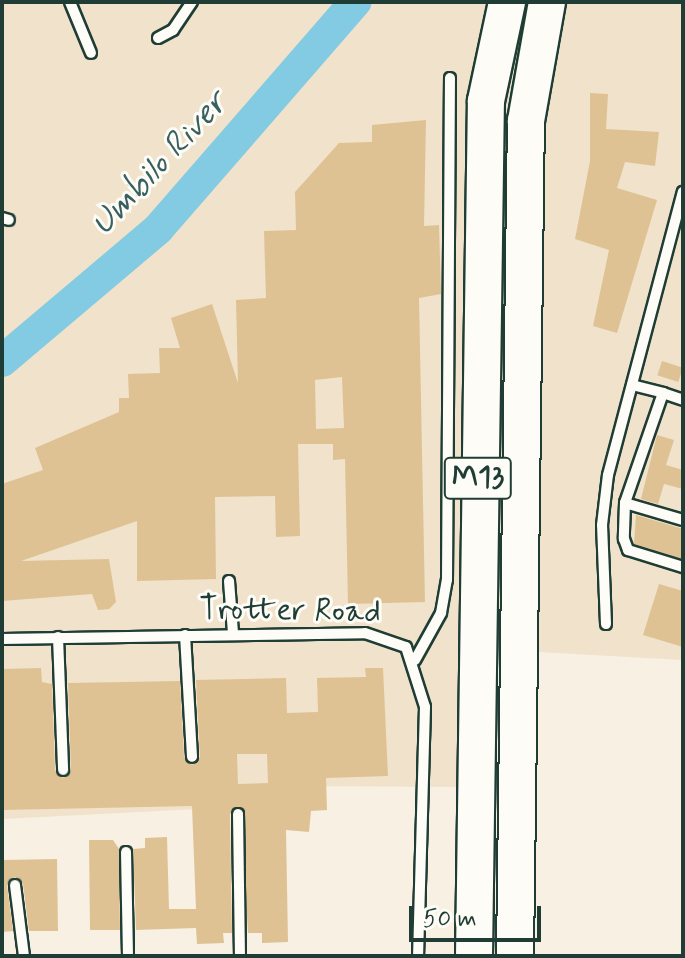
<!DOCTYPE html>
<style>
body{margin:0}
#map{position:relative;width:685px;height:958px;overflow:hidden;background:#f7f0e3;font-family:Mynerve,sans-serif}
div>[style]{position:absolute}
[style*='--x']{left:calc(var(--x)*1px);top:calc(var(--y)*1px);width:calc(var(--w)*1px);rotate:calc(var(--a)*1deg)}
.built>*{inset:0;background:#f0e2cb}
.river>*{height:32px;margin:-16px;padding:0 16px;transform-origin:16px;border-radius:16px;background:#82cbe2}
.building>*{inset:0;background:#dfc293;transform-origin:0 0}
.roads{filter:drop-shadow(2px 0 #1f3d34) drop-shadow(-2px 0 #1f3d34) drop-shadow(0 2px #1f3d34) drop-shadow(0 -2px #1f3d34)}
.lane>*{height:10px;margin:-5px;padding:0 5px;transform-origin:5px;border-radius:5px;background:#fdfcf7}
.highway>*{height:36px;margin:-18px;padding:0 18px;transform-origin:18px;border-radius:18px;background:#fdfcf7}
span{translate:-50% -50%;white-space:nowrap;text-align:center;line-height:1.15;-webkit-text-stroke:6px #fdfcf7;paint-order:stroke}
.shield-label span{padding:2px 6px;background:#fdfcf7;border:2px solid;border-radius:6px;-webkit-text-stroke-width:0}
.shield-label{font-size:30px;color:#1f3d34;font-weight:700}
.street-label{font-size:32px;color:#1f3d34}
.water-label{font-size:34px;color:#386060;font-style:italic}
.frame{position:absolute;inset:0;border:4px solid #1f3d34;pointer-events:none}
.scale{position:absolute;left:409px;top:906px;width:132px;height:36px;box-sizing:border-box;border:4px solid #1f3d34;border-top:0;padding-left:10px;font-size:24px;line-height:28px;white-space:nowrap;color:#1f3d34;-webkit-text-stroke:6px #fdfcf7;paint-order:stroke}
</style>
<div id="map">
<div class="built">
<i style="clip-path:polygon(2px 2px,683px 2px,683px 660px,465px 648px,461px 787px,294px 786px,296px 804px,2px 819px)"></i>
</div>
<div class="river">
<i style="--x:2;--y:361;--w:204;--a:-40.2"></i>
<i style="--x:158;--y:229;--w:301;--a:-49"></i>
</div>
<div class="building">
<i style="clip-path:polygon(590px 93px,608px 94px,606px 129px,659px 132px,655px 166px,625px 162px,617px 188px,657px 200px,617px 333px,593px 326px,609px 250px,575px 239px,590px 161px)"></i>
<i style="clip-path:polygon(evenodd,426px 120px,424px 226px,439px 225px,441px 294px,419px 298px,425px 602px,348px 604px,345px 459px,333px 460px,333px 444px,298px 444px,300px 536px,276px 537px,275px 496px,215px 497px,216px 579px,137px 581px,137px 521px,21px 561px,109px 559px,116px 602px,109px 609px,98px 610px,92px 594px,2px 601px,2px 484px,43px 470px,35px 448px,119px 412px,119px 398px,129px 398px,128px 374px,160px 373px,159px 348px,180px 348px,171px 318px,212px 304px,238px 383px,236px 300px,266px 298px,264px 231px,296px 230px,295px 192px,339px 143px,372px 142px,372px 125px,426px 120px,342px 377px,344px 428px,316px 429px,315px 380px,342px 377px)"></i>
<i style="left:662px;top:361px;width:22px;height:15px;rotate:18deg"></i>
<i style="clip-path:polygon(657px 435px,674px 440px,666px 465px,683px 470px,683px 489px,664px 484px,658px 504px,641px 499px)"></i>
<i style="clip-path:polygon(636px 515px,683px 529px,683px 559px,634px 544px)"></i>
<i style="clip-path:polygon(659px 584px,683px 591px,683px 647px,643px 635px)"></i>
<i style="clip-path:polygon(evenodd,41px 668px,42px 682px,52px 684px,55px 770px,63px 778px,71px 770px,68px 683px,180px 681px,184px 757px,192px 765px,200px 757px,196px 680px,286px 678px,287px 713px,318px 712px,317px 678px,366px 677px,365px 668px,383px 668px,388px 776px,326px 778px,327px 810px,311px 811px,309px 832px,286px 830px,288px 942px,262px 943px,262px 933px,248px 933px,241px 807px,230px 814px,232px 933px,223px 933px,224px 943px,197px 944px,196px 928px,136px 930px,133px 849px,145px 848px,145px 838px,167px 837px,169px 909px,196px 909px,192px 806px,2px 810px,2px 669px,41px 668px,237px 754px,267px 754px,268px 783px,238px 784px,237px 754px)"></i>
<i style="clip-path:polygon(89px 840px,113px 840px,119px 849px,120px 930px,90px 930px)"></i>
<i style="clip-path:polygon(57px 859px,58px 931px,29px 931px,23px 884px,15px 877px,7px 885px,13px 931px,2px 932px,2px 860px)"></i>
</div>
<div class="roads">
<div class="lane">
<i style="--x:70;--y:2;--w:55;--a:67.6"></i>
<i style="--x:158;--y:38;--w:17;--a:-28"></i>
<i style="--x:173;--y:30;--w:34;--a:-56"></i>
<i style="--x:2;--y:218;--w:7;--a:16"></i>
<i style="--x:632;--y:385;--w:32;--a:14"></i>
<i style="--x:663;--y:393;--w:116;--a:109.1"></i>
<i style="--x:625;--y:503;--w:36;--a:92"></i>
<i style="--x:624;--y:539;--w:12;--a:70"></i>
<i style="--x:628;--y:550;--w:58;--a:17.2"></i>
<i style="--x:663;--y:393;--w:21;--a:19"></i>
<i style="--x:625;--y:503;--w:60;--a:16.3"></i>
<i style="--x:229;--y:581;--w:52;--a:85.6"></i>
<i style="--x:606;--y:624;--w:99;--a:-92.3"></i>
<i style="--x:602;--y:525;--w:50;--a:-83.2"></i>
<i style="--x:608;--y:475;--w:293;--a:-75.2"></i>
<i style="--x:185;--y:635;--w:122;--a:86.7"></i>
<i style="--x:58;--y:637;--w:133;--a:87.8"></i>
<i style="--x:2;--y:639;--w:363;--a:-0.9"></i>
<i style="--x:365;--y:633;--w:43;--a:18.9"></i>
<i style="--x:406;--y:647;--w:63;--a:72.4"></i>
<i style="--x:425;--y:707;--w:249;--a:91.6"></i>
<i style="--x:415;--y:660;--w:54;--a:-61"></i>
<i style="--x:441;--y:613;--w:34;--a:-80"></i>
<i style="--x:447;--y:580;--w:502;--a:-89.66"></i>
<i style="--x:238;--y:814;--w:142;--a:89.2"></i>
<i style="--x:126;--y:852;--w:104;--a:88.9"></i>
<i style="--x:15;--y:885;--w:72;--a:82.8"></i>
</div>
<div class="highway">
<i style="--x:474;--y:956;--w:855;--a:-89.2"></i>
<i style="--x:486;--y:101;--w:101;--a:-78"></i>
<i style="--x:515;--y:956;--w:835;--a:-89.25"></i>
<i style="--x:526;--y:121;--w:121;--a:-80"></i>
</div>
</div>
<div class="shield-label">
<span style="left:478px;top:478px">M13</span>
</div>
<div class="street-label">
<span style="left:290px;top:611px;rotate:1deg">Trotter Road</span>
</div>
<div class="water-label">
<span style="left:159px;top:164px;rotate:-47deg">Umbilo River</span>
</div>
<div class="frame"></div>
<div class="scale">50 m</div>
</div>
